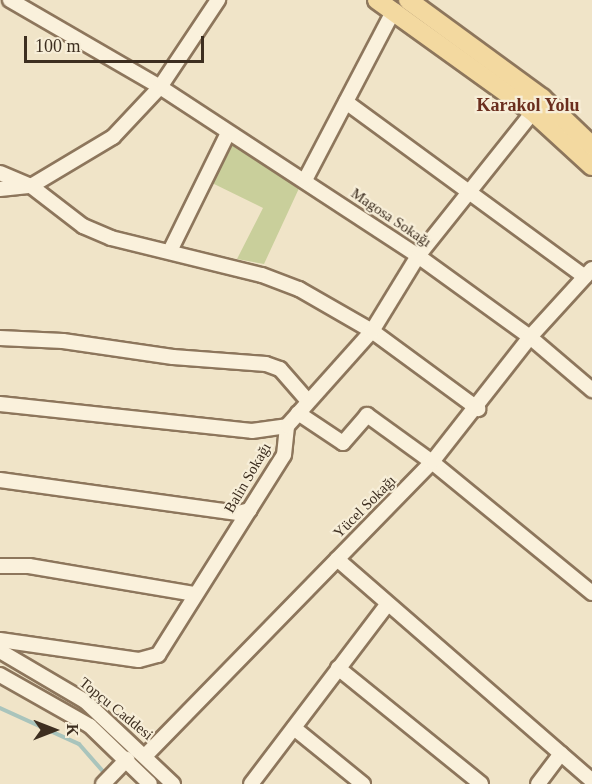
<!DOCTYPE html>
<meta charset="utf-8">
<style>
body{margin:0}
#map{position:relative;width:592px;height:784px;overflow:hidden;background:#f0e4c8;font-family:Georgia,serif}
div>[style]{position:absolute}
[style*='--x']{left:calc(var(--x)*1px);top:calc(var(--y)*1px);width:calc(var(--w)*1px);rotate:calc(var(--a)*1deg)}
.green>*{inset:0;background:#c9cf9b}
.stream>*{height:4px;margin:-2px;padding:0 2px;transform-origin:2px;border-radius:2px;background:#a9c4bc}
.roads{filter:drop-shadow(2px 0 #8d765c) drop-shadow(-2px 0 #8d765c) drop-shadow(0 2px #8d765c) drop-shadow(0 -2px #8d765c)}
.minor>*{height:14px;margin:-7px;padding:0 7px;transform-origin:7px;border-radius:7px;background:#faf1dc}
.major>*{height:18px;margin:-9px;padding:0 9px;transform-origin:9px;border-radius:9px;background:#f3d9a0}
span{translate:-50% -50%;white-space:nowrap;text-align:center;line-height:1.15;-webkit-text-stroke:4.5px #f7eed8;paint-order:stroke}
.street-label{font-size:15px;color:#3d2e20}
.quarter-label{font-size:18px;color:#6b2e1e;font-weight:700}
.north{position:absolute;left:24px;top:700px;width:60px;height:60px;-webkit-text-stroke:4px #f7eed8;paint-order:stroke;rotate:90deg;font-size:16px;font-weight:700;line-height:24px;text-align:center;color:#3d2e20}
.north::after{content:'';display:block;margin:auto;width:21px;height:27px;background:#3d2e20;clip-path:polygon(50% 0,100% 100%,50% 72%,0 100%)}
.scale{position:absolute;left:24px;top:36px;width:180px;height:27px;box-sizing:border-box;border:3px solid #3d2e20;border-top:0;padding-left:8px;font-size:18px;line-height:21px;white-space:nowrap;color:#3d2e20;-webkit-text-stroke:4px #f7eed8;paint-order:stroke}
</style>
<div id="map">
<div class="green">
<i style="clip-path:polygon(229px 141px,301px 184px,264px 264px,237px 259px,263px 208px,210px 182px)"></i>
</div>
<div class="stream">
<i style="--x:0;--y:708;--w:87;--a:24.5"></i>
<i style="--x:79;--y:744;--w:53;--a:48.8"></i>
</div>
<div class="roads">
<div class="minor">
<i style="--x:10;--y:0;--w:173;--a:30.1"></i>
<i style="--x:160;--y:87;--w:308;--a:33.2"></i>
<i style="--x:418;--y:256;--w:138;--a:35.9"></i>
<i style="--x:530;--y:337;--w:82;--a:40.5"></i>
<i style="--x:346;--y:102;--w:296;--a:36.2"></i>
<i style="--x:0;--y:173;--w:34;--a:23"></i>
<i style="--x:31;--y:186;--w:66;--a:37.6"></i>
<i style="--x:83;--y:226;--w:30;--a:23"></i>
<i style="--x:111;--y:238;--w:155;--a:13.8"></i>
<i style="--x:262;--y:275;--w:40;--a:21"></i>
<i style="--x:299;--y:289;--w:84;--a:29.9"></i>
<i style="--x:372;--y:331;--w:132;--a:36.3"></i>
<i style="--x:305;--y:180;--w:192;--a:-62.4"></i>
<i style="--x:0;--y:189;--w:31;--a:-6"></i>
<i style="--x:31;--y:186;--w:96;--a:-30.9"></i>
<i style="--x:113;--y:137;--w:69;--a:-46.8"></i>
<i style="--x:160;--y:87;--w:105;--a:-56.3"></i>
<i style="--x:170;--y:251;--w:131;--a:-63.8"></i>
<i style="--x:0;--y:338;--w:63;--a:2.7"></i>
<i style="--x:63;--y:341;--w:111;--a:8.3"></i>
<i style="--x:173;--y:357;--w:93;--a:4.3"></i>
<i style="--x:266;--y:364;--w:15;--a:20"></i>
<i style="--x:280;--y:369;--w:41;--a:48.9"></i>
<i style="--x:0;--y:404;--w:253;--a:6.1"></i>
<i style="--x:252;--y:431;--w:35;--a:-8"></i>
<i style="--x:298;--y:413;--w:54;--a:33.7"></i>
<i style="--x:343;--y:443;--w:37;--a:-49"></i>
<i style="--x:367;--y:415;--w:80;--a:35.9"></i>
<i style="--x:432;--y:462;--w:207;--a:39.3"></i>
<i style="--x:0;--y:480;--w:240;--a:7.9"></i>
<i style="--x:238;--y:513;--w:12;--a:-14"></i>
<i style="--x:337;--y:559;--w:338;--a:41"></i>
<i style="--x:0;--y:566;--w:29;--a:0"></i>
<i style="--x:29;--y:566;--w:167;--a:9.6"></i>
<i style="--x:0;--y:640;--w:140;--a:8.2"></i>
<i style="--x:139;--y:660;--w:20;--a:-15"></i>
<i style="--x:158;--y:655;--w:236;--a:-57.8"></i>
<i style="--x:284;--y:455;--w:29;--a:-84"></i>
<i style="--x:287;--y:426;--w:127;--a:-48.2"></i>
<i style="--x:372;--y:331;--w:88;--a:-58.5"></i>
<i style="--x:418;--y:256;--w:184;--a:-51.4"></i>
<i style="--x:0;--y:651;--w:99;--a:30.5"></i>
<i style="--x:85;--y:701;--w:121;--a:43.3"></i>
<i style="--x:338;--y:668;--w:184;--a:39"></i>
<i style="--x:0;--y:675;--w:103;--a:29.5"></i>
<i style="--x:90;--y:726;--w:83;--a:44"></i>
<i style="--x:294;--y:728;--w:89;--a:39.1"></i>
<i style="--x:146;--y:755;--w:409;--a:-45.7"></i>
<i style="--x:432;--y:462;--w:159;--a:-51.9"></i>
<i style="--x:530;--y:337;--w:92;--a:-47.6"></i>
<i style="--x:103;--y:784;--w:35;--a:-46"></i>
<i style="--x:251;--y:784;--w:225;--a:-52.8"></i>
<i style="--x:538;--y:784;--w:38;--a:-53"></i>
</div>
<div class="major">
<i style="--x:377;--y:0;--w:192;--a:35.7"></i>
<i style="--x:533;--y:112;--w:80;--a:42.5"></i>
<i style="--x:408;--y:0;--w:166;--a:36.2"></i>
<i style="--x:542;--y:98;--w:69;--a:43.8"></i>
</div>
</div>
<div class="street-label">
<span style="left:391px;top:218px;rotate:34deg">Magosa Sokağı</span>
<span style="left:248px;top:478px;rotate:-60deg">Balin Sokağı</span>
<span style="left:365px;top:507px;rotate:-45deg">Yücel Sokağı</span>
<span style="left:116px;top:709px;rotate:39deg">Topçu Caddesi</span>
</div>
<div class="quarter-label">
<span style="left:528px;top:105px">Karakol Yolu</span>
</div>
<div class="north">K</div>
<div class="scale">100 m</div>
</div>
